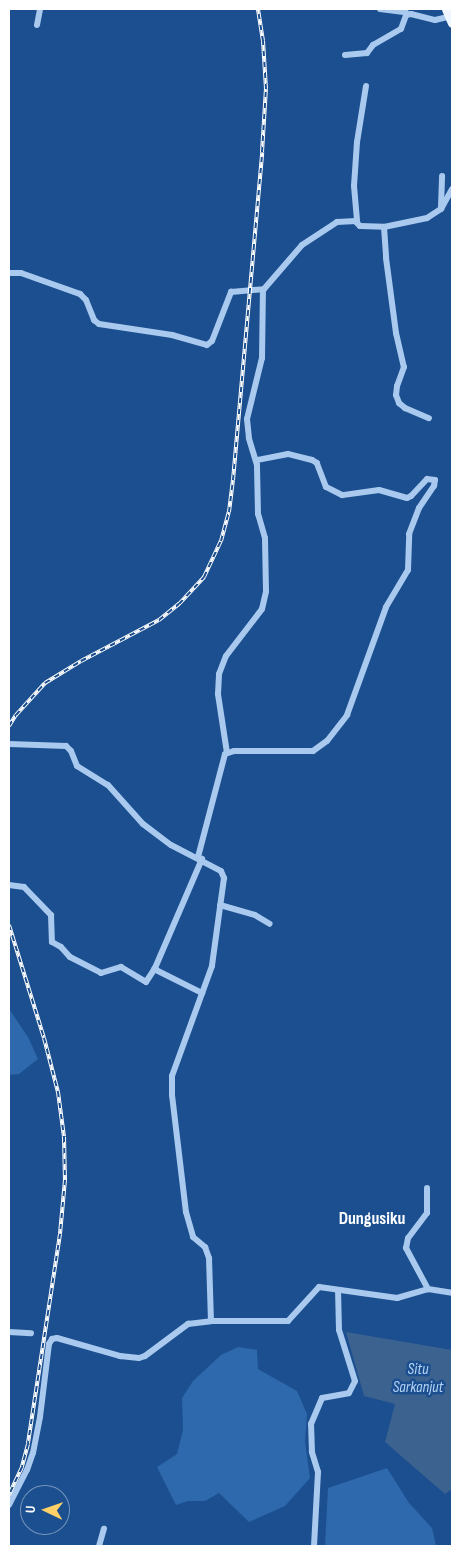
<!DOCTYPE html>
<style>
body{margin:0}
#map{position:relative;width:461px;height:1555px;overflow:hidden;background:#1b4f8f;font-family:"Sofia Sans Condensed",sans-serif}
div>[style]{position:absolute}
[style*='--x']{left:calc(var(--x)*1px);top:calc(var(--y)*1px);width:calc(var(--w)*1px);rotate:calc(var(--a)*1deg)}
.green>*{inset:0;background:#2e69ad}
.water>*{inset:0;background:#3c6290}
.minor>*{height:6px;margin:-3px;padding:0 3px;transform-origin:3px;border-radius:3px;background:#a9c9ee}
.major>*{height:9px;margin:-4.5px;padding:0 4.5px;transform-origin:4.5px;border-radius:4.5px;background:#f0f6ff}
.rail>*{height:4px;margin-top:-2px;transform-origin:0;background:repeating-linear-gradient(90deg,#1b4f8f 0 5.5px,#fff 0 11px);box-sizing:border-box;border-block:1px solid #fff}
span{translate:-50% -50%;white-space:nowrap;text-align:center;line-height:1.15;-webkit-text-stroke:5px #1b4f8f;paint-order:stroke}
.water-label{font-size:16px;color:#b5d3f5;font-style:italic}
.quarter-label{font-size:18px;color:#fff;font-weight:700}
.frame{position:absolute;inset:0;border:10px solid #fff;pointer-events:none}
.north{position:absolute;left:20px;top:1485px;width:50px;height:50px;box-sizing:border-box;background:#1b4f8f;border:1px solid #7695bc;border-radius:50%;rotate:273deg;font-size:14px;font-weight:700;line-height:20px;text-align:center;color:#fff}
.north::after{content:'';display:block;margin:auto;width:18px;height:22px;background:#ffd166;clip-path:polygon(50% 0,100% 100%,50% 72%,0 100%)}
</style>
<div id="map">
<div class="green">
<i style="clip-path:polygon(9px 1009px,28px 1037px,38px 1059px,19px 1074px,9px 1075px)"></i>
<i style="clip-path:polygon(238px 1347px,257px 1350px,258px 1369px,297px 1391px,307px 1414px,305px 1442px,310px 1478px,285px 1506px,249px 1522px,219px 1493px,205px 1501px,188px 1501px,176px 1505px,157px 1467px,177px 1454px,183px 1430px,182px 1398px,193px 1381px,221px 1355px)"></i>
<i style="clip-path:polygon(387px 1468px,409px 1503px,432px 1528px,436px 1546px,325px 1546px,328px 1488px)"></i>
</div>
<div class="water">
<i style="clip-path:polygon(346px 1332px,452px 1350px,452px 1489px,445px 1494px,385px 1442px,395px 1404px,364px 1396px)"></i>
</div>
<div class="minor">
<i style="--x:380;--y:9;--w:26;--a:7"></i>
<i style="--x:37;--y:25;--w:16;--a:-79"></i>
<i style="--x:345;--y:55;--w:22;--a:-5"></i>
<i style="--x:367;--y:53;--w:10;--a:-53"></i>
<i style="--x:373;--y:45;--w:32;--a:-30"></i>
<i style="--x:401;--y:29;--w:15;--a:-70"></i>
<i style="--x:406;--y:15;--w:5;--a:-11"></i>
<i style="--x:411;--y:14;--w:25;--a:14"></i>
<i style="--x:435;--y:20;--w:17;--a:-13"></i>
<i style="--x:366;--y:86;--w:57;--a:99.1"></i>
<i style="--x:357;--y:142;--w:44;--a:93.9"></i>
<i style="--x:354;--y:186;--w:37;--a:85"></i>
<i style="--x:357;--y:223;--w:4;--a:45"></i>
<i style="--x:360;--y:226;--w:24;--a:2"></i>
<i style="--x:384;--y:227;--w:44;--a:-11.8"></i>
<i style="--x:427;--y:218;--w:17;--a:-33"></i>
<i style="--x:441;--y:209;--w:23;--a:-61"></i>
<i style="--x:441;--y:207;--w:31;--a:-88"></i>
<i style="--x:384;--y:227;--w:31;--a:86"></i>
<i style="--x:386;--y:258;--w:76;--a:82.4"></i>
<i style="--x:396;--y:333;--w:35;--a:77"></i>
<i style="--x:404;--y:367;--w:20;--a:110"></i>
<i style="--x:397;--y:386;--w:9;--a:96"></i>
<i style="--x:396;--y:395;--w:9;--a:69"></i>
<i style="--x:399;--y:403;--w:8;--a:40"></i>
<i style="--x:405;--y:408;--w:26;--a:23"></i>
<i style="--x:9;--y:273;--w:12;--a:0"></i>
<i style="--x:21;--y:273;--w:63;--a:19.6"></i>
<i style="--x:80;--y:294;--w:8;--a:45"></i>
<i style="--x:86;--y:300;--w:22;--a:68"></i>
<i style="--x:94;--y:320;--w:6;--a:39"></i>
<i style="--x:99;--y:324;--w:74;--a:8.6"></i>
<i style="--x:172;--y:335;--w:36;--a:16"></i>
<i style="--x:207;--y:345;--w:6;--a:-39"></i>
<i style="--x:212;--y:341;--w:53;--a:-68.8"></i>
<i style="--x:231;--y:292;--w:33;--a:-5"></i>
<i style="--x:264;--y:289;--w:58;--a:-49.2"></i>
<i style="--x:302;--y:245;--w:42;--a:-33.3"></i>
<i style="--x:337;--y:222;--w:19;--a:-3"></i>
<i style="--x:9;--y:744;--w:57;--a:2"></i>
<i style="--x:66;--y:746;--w:7;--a:45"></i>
<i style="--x:71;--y:751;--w:16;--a:68"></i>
<i style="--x:77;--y:766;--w:36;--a:32"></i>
<i style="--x:108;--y:785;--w:52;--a:48.1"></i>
<i style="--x:143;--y:824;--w:35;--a:37"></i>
<i style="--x:171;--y:845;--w:56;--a:27.5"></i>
<i style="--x:221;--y:871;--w:8;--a:67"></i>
<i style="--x:224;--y:878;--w:89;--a:97.8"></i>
<i style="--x:212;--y:966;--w:117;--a:110"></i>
<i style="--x:172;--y:1076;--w:19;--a:90"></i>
<i style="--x:172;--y:1095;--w:118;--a:83.2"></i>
<i style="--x:186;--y:1212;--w:26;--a:74"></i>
<i style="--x:193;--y:1237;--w:16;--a:40"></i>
<i style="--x:205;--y:1247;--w:12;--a:70"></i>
<i style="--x:209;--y:1258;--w:63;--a:88.2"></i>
<i style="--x:227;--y:753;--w:60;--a:-98.7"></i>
<i style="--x:218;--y:694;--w:20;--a:-87"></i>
<i style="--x:219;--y:674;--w:19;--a:-69"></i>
<i style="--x:226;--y:656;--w:59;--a:-52.5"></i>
<i style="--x:262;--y:609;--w:18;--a:-77"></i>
<i style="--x:266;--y:591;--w:53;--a:-91.1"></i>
<i style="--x:265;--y:538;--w:25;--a:-106"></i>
<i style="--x:258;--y:514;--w:49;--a:-91.2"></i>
<i style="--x:257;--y:465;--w:28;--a:-107"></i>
<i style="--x:249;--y:438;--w:19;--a:-96"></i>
<i style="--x:247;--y:419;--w:63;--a:-76.2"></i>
<i style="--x:262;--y:358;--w:68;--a:-89.2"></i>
<i style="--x:198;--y:857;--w:106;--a:-75.3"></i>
<i style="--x:225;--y:754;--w:9;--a:-18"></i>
<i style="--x:234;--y:751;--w:79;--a:0"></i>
<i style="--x:313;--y:751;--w:17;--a:-36"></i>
<i style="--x:327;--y:741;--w:33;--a:-52"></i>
<i style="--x:347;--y:715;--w:115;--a:-70.1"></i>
<i style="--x:386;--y:607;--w:43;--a:-59.3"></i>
<i style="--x:408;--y:570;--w:36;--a:-88"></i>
<i style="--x:409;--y:534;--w:28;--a:-69"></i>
<i style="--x:419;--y:508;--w:27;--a:-56"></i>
<i style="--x:434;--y:486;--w:6;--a:-81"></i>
<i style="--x:435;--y:480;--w:8;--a:-173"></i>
<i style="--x:427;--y:479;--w:23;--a:133"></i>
<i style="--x:411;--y:496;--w:4;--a:153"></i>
<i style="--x:407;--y:498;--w:29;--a:-164"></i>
<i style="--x:379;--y:490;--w:37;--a:172"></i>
<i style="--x:342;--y:495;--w:18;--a:-153"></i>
<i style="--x:326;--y:487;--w:26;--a:-111"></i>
<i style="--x:317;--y:463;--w:6;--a:-149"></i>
<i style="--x:312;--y:460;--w:25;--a:-166"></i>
<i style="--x:288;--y:454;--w:32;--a:169"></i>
<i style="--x:9;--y:885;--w:15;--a:8"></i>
<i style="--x:24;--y:887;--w:39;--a:46"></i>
<i style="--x:51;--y:915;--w:27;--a:88"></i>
<i style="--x:52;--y:942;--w:10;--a:29"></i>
<i style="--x:61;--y:947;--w:13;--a:48"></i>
<i style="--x:70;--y:957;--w:35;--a:27"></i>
<i style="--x:101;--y:973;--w:21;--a:-17"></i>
<i style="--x:121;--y:967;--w:29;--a:31"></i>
<i style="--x:146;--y:982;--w:17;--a:-57"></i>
<i style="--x:155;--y:968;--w:119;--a:-66.7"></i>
<i style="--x:220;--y:905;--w:36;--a:16"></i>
<i style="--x:255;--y:915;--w:17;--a:31"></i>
<i style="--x:154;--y:969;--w:54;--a:26.6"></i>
<i style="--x:427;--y:1188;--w:25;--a:90"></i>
<i style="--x:427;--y:1213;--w:31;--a:127"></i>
<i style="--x:408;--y:1238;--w:10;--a:101"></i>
<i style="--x:406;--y:1248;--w:47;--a:61.8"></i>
<i style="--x:9;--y:1332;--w:22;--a:3"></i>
<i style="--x:9;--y:1505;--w:39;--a:-63"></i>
<i style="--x:27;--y:1470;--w:18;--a:-71"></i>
<i style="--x:33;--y:1453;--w:37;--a:-79"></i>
<i style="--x:40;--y:1417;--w:74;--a:-83"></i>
<i style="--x:49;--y:1344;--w:6;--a:-59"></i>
<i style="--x:52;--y:1339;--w:5;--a:-11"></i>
<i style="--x:57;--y:1338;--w:66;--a:15.9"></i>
<i style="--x:120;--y:1356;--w:19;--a:6"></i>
<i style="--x:139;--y:1358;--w:6;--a:-18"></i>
<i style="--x:145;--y:1356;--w:54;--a:-36.7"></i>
<i style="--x:188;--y:1324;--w:23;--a:-7"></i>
<i style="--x:211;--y:1321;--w:77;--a:0"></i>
<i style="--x:288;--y:1321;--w:46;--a:-47.6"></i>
<i style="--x:319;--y:1287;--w:79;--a:8"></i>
<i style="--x:397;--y:1298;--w:32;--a:-16"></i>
<i style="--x:428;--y:1289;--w:24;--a:9"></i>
<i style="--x:99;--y:1546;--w:18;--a:-74"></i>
<i style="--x:314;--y:1546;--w:74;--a:-86.9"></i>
<i style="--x:318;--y:1472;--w:21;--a:-107"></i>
<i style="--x:312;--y:1452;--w:28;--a:-92"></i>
<i style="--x:311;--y:1424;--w:28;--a:-67"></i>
<i style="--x:322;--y:1398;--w:27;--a:-10"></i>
<i style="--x:349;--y:1393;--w:13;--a:-63"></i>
<i style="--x:355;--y:1381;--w:53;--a:-107.4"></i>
<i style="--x:339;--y:1330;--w:40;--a:-91.4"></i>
</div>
<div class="major">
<i style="--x:446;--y:9;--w:15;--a:67"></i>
</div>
<div class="rail">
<i style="--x:9;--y:726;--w:13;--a:-58"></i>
<i style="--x:16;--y:715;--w:43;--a:-47.8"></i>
<i style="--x:45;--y:683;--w:42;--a:-31.4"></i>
<i style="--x:81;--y:661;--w:88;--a:-27.7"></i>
<i style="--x:159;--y:620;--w:26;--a:-39"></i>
<i style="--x:179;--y:604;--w:37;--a:-47"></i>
<i style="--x:204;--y:577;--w:40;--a:-65"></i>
<i style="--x:221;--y:541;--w:30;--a:-75"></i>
<i style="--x:229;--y:512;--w:32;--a:-83"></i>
<i style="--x:233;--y:480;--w:329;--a:-84.9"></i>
<i style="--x:262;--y:152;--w:63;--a:-86.4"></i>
<i style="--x:266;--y:89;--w:48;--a:-93.6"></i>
<i style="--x:263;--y:41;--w:32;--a:-99"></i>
<i style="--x:9;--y:925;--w:118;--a:72.8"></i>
<i style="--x:44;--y:1038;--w:56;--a:75.5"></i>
<i style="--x:58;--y:1092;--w:45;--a:82.4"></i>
<i style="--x:64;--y:1137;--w:43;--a:88.7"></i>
<i style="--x:65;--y:1180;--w:54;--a:95.3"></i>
<i style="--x:60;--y:1234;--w:212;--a:98.7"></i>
<i style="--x:28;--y:1444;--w:24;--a:105"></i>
<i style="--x:22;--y:1467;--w:31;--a:115"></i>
</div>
<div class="water-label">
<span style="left:418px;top:1379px">Situ<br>Sarkanjut</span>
</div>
<div class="quarter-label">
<span style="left:372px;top:1219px">Dungusiku</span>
</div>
<div class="frame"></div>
<div class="north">U</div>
</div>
